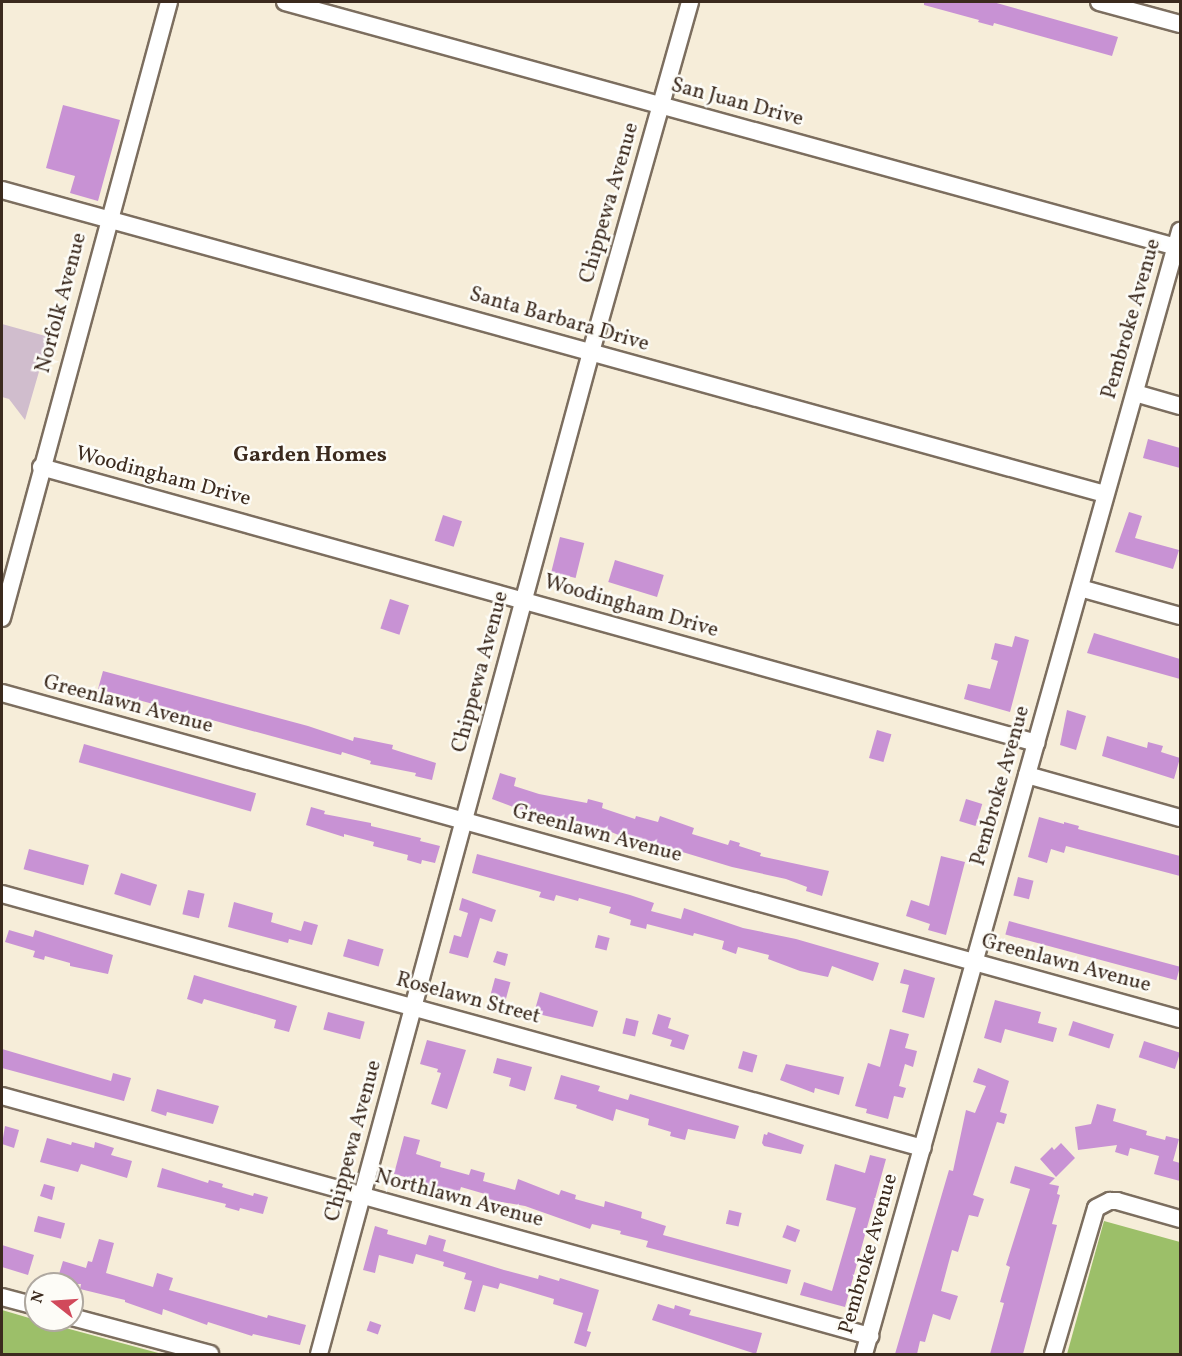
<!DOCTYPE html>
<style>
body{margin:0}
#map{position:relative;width:1182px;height:1356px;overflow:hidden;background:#f6edd9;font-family:Vollkorn,serif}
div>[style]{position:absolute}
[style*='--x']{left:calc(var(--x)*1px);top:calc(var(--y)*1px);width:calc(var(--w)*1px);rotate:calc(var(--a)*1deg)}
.industrial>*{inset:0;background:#d0bdcd}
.green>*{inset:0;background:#9cbf69}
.building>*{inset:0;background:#c892d4;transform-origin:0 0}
.roads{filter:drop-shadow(2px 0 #7c6e5f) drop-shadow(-2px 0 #7c6e5f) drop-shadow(0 2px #7c6e5f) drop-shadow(0 -2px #7c6e5f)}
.minor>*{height:16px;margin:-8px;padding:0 8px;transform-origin:8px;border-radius:8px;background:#fff}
span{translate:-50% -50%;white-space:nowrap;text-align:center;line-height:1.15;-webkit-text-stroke:5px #fdfcf7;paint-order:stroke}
.street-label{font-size:21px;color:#3b2a1e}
.neighbourhood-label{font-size:22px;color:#3b2a1e;font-weight:700}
.frame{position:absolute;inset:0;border:3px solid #3b2a1e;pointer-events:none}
.north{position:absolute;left:24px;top:1272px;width:60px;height:60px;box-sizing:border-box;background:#fdfcf7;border:2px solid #afa8a0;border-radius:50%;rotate:287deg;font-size:16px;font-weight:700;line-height:24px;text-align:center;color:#3b2a1e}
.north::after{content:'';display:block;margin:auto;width:21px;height:27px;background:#d1495b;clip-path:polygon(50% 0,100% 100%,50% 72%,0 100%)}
</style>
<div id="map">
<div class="industrial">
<i style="clip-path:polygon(2px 324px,49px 337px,25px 420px,9px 399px,2px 397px)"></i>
</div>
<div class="green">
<i style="clip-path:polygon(1104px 1221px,1180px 1242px,1180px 1354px,1067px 1354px)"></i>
<i style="clip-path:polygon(2px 1310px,36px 1320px,162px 1354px,2px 1354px)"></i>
</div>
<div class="building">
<i style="clip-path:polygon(924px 2px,993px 2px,1118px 37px,1112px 56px,994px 23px,993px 26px,978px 22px,979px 20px,924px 5px)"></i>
<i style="clip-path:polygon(63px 105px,120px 120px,98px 201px,70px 193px,75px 176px,46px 168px)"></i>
<i style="clip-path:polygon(1148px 439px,1180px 448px,1180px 468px,1143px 458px)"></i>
<i style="clip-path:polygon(1129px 512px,1142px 516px,1135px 538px,1179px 550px,1173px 569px,1115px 552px)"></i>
<i style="left:443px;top:515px;width:20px;height:27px;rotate:18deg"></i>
<i style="left:560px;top:537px;width:25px;height:36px;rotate:14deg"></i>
<i style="left:615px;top:560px;width:51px;height:23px;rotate:17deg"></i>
<i style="left:390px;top:599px;width:20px;height:31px;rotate:18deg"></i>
<i style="clip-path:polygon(1094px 633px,1180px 659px,1180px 679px,1087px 653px)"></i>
<i style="clip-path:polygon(1015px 636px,1029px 640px,1010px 712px,964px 699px,968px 684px,990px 689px,998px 661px,991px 659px,995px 643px,1012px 647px)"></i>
<i style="clip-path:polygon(103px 671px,308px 726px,353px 741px,354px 737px,393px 745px,392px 749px,436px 763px,432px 780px,415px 776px,416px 773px,370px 764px,371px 761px,342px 752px,341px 755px,98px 689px)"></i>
<i style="clip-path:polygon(1067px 710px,1086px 716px,1076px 750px,1060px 745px)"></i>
<i style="left:877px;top:730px;width:15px;height:29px;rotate:16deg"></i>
<i style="clip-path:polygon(1107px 736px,1147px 748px,1148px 742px,1163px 746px,1161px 752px,1180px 758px,1174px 779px,1102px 756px)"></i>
<i style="left:84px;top:744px;width:179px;height:19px;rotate:16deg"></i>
<i style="clip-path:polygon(500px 773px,516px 778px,514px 786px,539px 794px,587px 803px,588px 799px,603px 803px,602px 808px,635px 819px,636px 816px,658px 822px,660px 816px,694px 828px,692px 834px,728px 845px,730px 840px,740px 843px,739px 846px,761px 853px,760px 856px,829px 871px,822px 896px,806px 891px,807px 887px,786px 879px,732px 867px,646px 841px,645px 846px,604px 829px,573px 820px,571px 827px,533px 817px,534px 815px,492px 799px)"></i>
<i style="left:966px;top:799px;width:17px;height:23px;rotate:17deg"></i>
<i style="clip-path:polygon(311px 807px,325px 811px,324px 814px,371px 823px,371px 826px,421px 838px,420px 841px,440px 846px,435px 863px,422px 860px,421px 864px,407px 860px,408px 855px,373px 846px,374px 842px,344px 834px,344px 837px,306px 825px)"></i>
<i style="clip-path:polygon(1039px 817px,1064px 824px,1064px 822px,1079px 826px,1078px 829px,1180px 856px,1180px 876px,1066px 846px,1064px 853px,1051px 849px,1047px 863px,1028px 857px)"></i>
<i style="left:29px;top:849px;width:62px;height:21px;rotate:15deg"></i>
<i style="clip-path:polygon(477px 854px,630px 895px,654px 903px,651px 911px,681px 919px,684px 908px,743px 928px,796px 939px,879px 963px,873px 981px,832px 966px,828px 977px,800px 971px,768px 959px,769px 955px,738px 947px,736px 954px,722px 949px,724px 941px,694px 933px,693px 936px,647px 924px,646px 929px,630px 925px,631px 920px,609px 913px,611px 907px,579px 898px,578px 901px,556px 895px,554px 901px,539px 897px,541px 892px,472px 873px)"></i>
<i style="clip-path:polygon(941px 856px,965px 862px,946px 935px,928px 930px,930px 924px,906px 916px,911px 900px,929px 906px)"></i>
<i style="left:121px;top:873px;width:38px;height:22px;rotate:18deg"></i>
<i style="left:1018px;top:877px;width:16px;height:19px;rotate:14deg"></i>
<i style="left:188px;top:890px;width:17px;height:25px;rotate:13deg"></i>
<i style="clip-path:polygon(462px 898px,496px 910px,492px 922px,480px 918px,468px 958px,449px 953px,454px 935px,461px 937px,468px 913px,459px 910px)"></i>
<i style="clip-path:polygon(234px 902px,273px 913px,271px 922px,301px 931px,304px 921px,318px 925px,312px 945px,289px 939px,288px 943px,228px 927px)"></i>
<i style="left:1009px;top:921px;width:177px;height:14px;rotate:15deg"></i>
<i style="clip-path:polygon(9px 930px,33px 937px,35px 930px,113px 955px,108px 974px,70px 966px,70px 963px,45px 956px,44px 960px,33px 957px,35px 951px,5px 942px)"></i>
<i style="left:598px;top:935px;width:12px;height:13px;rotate:14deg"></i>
<i style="left:348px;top:939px;width:37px;height:18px;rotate:16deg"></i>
<i style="clip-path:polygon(497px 951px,508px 954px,505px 966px,493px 962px)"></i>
<i style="clip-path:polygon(904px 969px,935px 978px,924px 1018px,902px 1012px,909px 985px,900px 983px)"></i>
<i style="clip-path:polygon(194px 975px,297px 1006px,289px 1032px,274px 1028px,276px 1020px,204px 999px,202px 1004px,187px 999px)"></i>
<i style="left:495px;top:978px;width:16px;height:23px;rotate:15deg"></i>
<i style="clip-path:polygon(540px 992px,598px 1011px,593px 1027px,534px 1013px)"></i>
<i style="clip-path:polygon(995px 1000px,1041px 1012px,1038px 1023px,1057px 1028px,1053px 1042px,1005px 1029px,1001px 1043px,984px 1038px)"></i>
<i style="left:328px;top:1012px;width:38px;height:18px;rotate:15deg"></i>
<i style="clip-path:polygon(658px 1014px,671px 1018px,668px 1028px,689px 1035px,684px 1050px,670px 1046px,672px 1040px,652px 1034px)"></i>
<i style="left:626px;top:1018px;width:13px;height:16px;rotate:13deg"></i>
<i style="left:1073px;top:1021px;width:43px;height:15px;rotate:18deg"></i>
<i style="clip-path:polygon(890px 1029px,909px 1034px,905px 1048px,917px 1051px,913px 1067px,905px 1064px,899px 1086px,906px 1088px,903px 1098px,894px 1096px,888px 1119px,866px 1113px,867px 1109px,855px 1106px,868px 1063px,880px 1067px)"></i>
<i style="clip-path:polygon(427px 1040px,466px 1050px,447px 1109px,431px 1104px,441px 1073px,437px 1072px,438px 1069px,420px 1064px)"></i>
<i style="left:1144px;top:1041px;width:38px;height:17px;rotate:18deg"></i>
<i style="clip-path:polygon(2px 1049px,111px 1081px,113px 1073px,131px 1078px,124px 1101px,2px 1068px)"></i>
<i style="left:743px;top:1051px;width:15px;height:18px;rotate:16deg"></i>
<i style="clip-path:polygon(497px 1058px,532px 1067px,525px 1091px,509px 1086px,511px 1078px,493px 1073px)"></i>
<i style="clip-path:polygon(786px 1064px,844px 1077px,839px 1095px,815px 1088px,814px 1093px,780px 1080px)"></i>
<i style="clip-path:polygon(978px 1068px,1009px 1081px,1000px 1112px,1007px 1114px,1004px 1124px,997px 1122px,973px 1195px,984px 1199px,978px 1217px,969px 1215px,958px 1252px,952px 1250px,941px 1291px,958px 1296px,950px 1320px,933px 1314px,925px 1342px,920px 1341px,917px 1354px,895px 1354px,949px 1170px,953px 1171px,966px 1110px,975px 1113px,986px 1086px,973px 1082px)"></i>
<i style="clip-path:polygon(561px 1075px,600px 1086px,598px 1091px,628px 1100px,630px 1094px,739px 1126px,735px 1139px,688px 1129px,685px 1140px,670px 1136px,671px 1132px,648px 1125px,649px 1119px,616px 1109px,613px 1121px,576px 1108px,577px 1105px,554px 1099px)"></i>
<i style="clip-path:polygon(157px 1089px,219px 1106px,213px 1124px,167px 1112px,166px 1116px,151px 1111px)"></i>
<i style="clip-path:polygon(1097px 1104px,1116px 1109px,1113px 1121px,1147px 1131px,1146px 1135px,1165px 1140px,1166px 1136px,1179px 1139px,1173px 1161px,1180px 1163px,1180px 1181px,1154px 1174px,1159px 1156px,1130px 1148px,1128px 1156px,1115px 1152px,1117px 1145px,1078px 1150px,1075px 1127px,1091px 1124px)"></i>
<i style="clip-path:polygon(5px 1126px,19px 1130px,14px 1148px,2px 1144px)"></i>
<i style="clip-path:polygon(768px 1132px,804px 1145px,801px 1154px,764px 1146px,762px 1143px,764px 1134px,767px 1135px)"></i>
<i style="clip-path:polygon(404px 1136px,420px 1140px,416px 1154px,441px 1162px,440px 1167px,469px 1175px,471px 1169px,485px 1173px,483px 1181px,515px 1190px,518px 1179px,559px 1195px,561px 1190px,576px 1195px,575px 1199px,604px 1207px,605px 1201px,642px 1212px,641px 1218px,666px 1226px,663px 1235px,791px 1270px,787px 1284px,646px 1247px,648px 1241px,620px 1234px,621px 1231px,592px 1224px,590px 1229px,525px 1206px,484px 1199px,485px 1194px,461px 1187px,457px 1199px,444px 1195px,444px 1193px,425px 1187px,426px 1183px,394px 1174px)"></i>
<i style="clip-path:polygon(47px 1138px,71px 1145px,72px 1142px,94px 1148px,95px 1142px,114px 1148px,111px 1155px,132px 1161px,127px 1178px,81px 1164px,78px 1172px,40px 1162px)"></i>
<i style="clip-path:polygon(1061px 1143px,1075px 1158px,1056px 1177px,1040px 1159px,1052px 1147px,1054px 1150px)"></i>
<i style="clip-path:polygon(870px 1155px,886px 1159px,845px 1307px,800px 1295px,804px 1282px,832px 1291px,856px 1208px,826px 1200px,835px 1164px,865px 1173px)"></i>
<i style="clip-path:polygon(1015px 1166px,1055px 1178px,1049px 1184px,1059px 1186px,1057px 1194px,1060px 1195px,1052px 1224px,1057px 1225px,1023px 1354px,990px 1354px,1004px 1303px,1000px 1302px,1010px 1267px,1006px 1265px,1030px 1189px,1010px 1183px)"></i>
<i style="clip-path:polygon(162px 1168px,208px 1183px,209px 1180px,223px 1184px,222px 1187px,253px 1196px,254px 1193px,268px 1197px,263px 1214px,240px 1208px,239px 1211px,225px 1207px,226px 1204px,157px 1187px)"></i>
<i style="clip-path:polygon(44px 1184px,55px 1187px,52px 1200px,40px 1196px)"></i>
<i style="left:729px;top:1210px;width:13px;height:14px;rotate:13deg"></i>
<i style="left:38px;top:1216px;width:28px;height:16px;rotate:15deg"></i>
<i style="left:787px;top:1225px;width:14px;height:13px;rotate:21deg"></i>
<i style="clip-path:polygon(375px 1226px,388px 1230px,387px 1234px,426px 1245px,429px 1235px,446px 1240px,443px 1251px,504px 1270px,538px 1279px,539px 1275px,559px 1281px,560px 1278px,599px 1290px,587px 1331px,591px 1332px,586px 1347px,574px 1343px,583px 1313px,553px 1304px,554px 1299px,500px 1283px,498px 1289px,483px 1285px,475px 1312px,464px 1309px,472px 1281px,464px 1279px,466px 1273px,443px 1266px,444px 1262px,416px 1254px,413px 1264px,379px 1255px,375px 1273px,363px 1270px)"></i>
<i style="clip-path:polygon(99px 1239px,114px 1243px,106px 1273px,153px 1287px,157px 1273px,173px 1278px,169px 1290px,267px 1318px,268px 1315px,306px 1325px,300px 1345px,253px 1334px,252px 1336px,208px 1322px,207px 1325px,163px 1309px,162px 1315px,125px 1302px,125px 1300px,80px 1289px,81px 1284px,56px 1284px,63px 1261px,86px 1268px,88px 1261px,92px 1262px)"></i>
<i style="clip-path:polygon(2px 1245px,34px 1255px,28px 1275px,2px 1267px)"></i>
<i style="clip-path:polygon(658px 1304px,674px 1309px,675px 1305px,691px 1310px,689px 1315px,762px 1333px,756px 1354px,652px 1320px)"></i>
<i style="left:370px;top:1321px;width:12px;height:10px;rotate:20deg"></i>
</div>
<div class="roads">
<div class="minor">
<i style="--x:285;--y:2;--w:924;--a:15.37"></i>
<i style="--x:1099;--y:2;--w:84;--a:15.2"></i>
<i style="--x:2;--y:190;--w:1144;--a:15.41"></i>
<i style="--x:1135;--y:393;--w:47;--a:16.1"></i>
<i style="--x:41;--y:467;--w:1033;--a:15.5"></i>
<i style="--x:1080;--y:588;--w:104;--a:15.6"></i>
<i style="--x:2;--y:618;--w:638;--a:-74.83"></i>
<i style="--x:2;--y:693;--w:1222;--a:15.47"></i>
<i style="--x:1027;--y:775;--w:159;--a:15.7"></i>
<i style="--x:2;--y:894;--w:955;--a:15.42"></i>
<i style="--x:2;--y:1096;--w:901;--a:15.46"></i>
<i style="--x:2;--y:1297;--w:35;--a:15"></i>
<i style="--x:72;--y:1317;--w:143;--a:15"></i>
<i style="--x:319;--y:1354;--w:1038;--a:-74.81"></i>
<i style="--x:591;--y:352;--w:364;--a:-74.2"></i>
<i style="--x:864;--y:1354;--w:1167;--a:-74.28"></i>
<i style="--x:1053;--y:1354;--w:152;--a:-73.6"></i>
<i style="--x:1096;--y:1208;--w:16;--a:-27"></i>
<i style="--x:1110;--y:1201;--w:7;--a:0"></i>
<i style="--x:1117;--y:1201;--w:66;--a:15.9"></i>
</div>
</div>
<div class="street-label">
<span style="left:737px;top:103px;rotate:15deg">San Juan Drive</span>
<span style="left:610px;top:203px;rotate:-74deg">Chippewa Avenue</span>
<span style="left:62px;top:303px;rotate:-75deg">Norfolk Avenue</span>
<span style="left:1132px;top:319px;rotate:-74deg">Pembroke Avenue</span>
<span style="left:559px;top:320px;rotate:16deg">Santa Barbara Drive</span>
<span style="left:163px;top:477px;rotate:15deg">Woodingham Drive</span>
<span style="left:631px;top:607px;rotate:16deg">Woodingham Drive</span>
<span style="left:481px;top:672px;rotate:-75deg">Chippewa Avenue</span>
<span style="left:128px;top:705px;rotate:15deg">Greenlawn Avenue</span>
<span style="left:1001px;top:786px;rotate:-74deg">Pembroke Avenue</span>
<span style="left:597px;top:834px;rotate:15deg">Greenlawn Avenue</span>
<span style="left:1066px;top:964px;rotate:15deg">Greenlawn Avenue</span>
<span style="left:468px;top:999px;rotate:15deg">Roselawn Street</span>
<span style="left:354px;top:1141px;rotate:-75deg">Chippewa Avenue</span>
<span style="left:459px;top:1199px;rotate:15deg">Northlawn Avenue</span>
<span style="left:869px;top:1254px;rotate:-74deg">Pembroke Avenue</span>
</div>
<div class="neighbourhood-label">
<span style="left:310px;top:456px">Garden Homes</span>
</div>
<div class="frame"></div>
<div class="north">N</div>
</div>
